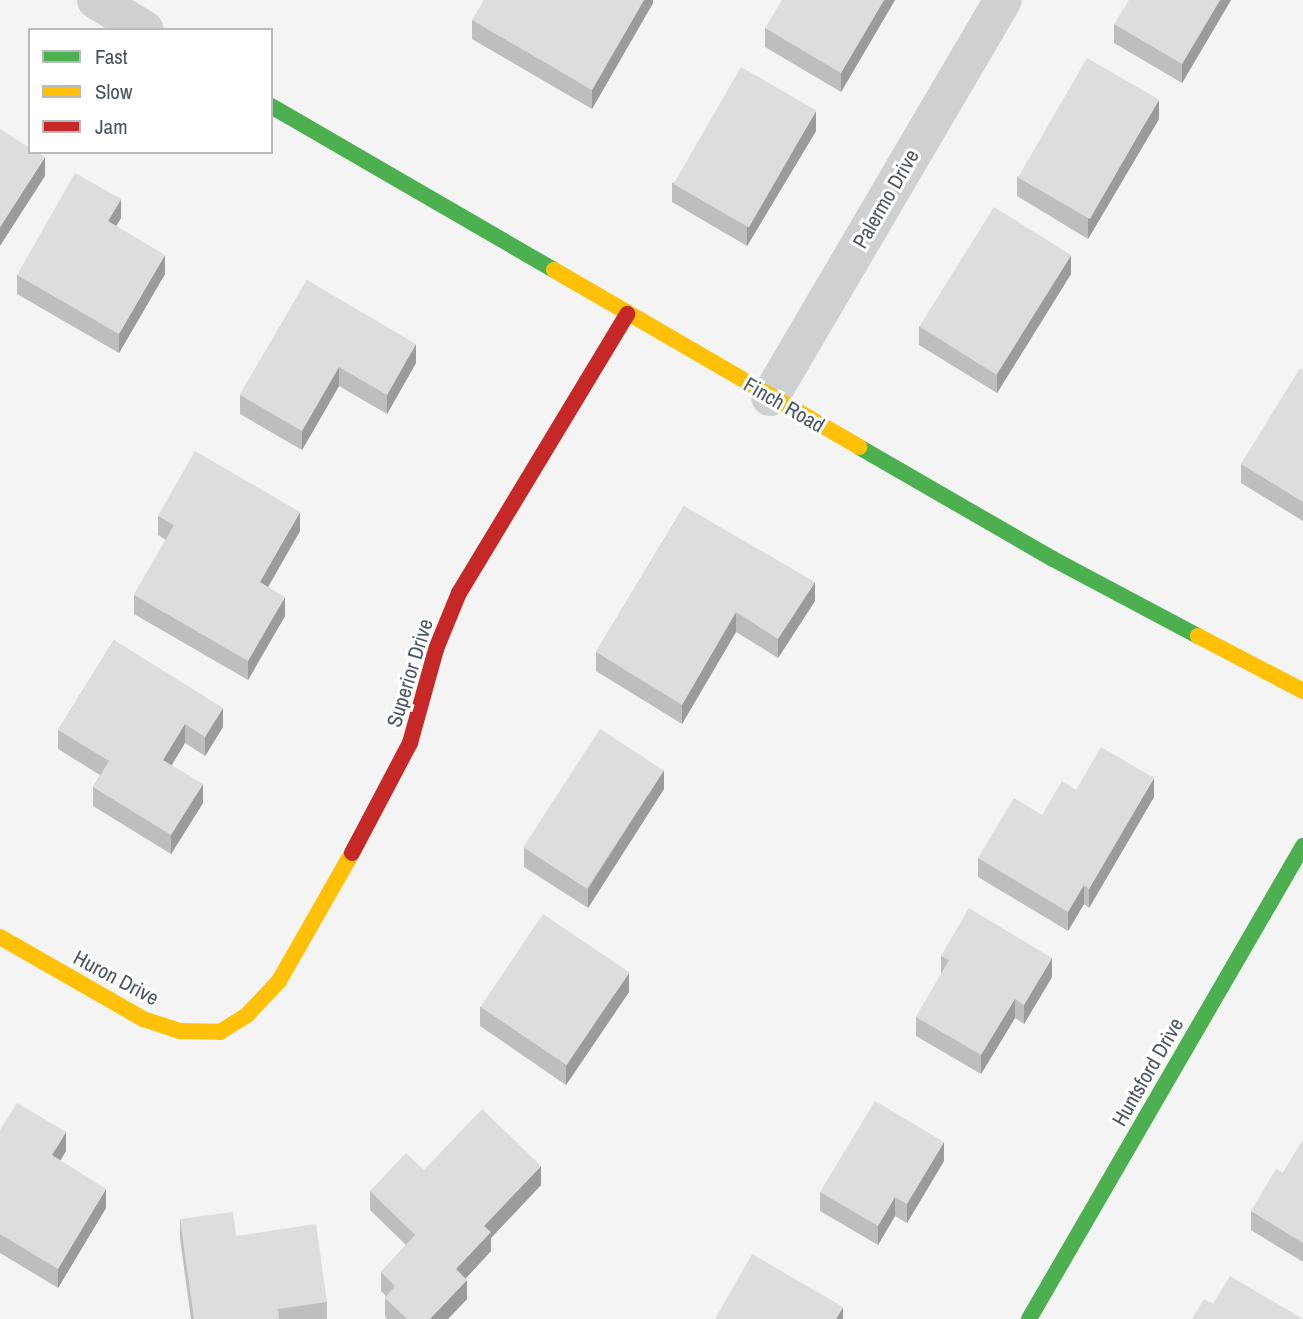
<!DOCTYPE html>
<style>
body{margin:0}
#map{position:relative;width:1303px;height:1319px;overflow:hidden;background:#f4f4f4;font-family:"Archivo Narrow",sans-serif}
div>[style]{position:absolute}
[style*='--x']{left:calc(var(--x)*1px);top:calc(var(--y)*1px);width:calc(var(--w)*1px);rotate:calc(var(--a)*1deg)}
.street>*{height:38px;margin:-19px;padding:0 19px;transform-origin:19px;border-radius:19px;background:#ced0d2}
.fast>*{height:16px;margin:-8px;padding:0 8px;transform-origin:8px;border-radius:8px;background:#4caf50}
.slow>*{height:16px;margin:-8px;padding:0 8px;transform-origin:8px;border-radius:8px;background:#ffc107}
.jam>*{height:16px;margin:-8px;padding:0 8px;transform-origin:8px;border-radius:8px;background:#c62828}
.wall>*{inset:0;background:#bebebf}
.shaded-wall>*{inset:0;background:#9b9b9b}
.building>*{inset:0;background:#ddddde;transform-origin:0 0}
span{translate:-50% -50%;white-space:nowrap;text-align:center;line-height:1.15;-webkit-text-stroke:6px #fff;paint-order:stroke}
.street-label{font-size:21px;color:#4a5661}
.legend{position:absolute;left:28px;top:28px;width:245px;height:126px;box-sizing:border-box;background:#fff;border:2px solid #b7bbc0;margin:0;padding:9px 12px;list-style:none;font-size:21px;color:#4a5661}
.legend li{display:flex;align-items:center;gap:14px;height:35px}
.legend b{width:35px;border:2px solid #b7bbc0}
</style>
<div id="map">
<div class="street">
<i style="--x:96;--y:0;--w:57;--a:31.5"></i>
<i style="--x:770;--y:397;--w:460;--a:-59.6"></i>
</div>
<div class="fast">
<i style="--x:271;--y:106;--w:327;--a:30.1"></i>
<i style="--x:859;--y:447;--w:224;--a:30"></i>
<i style="--x:1053;--y:559;--w:164;--a:28"></i>
<i style="--x:1029;--y:1319;--w:547;--a:-59.92"></i>
</div>
<div class="slow">
<i style="--x:554;--y:270;--w:353;--a:30.1"></i>
<i style="--x:1198;--y:636;--w:119;--a:27.6"></i>
<i style="--x:0;--y:937;--w:165;--a:29.8"></i>
<i style="--x:143;--y:1019;--w:40;--a:18"></i>
<i style="--x:181;--y:1031;--w:39;--a:1"></i>
<i style="--x:220;--y:1032;--w:32;--a:-32"></i>
<i style="--x:247;--y:1015;--w:47;--a:-46.7"></i>
<i style="--x:279;--y:981;--w:147;--a:-60.3"></i>
</div>
<div class="jam">
<i style="--x:352;--y:853;--w:124;--a:-62.2"></i>
<i style="--x:410;--y:743;--w:98;--a:-74.5"></i>
<i style="--x:436;--y:649;--w:61;--a:-67.7"></i>
<i style="--x:459;--y:593;--w:326;--a:-58.9"></i>
</div>
<div class="wall">
<i style="clip-path:polygon(653px 0,653px 3px,592px 109px,472px 39px,472px 20px)"></i>
<i style="clip-path:polygon(895px 0,841px 92px,765px 47px,765px 28px)"></i>
<i style="clip-path:polygon(1231px 0,1182px 83px,1114px 43px,1114px 24px)"></i>
<i style="clip-path:polygon(1159px 119px,1088px 239px,1017px 196px,1017px 177px)"></i>
<i style="clip-path:polygon(816px 131px,747px 246px,672px 202px,672px 183px)"></i>
<i style="clip-path:polygon(121px 218px,116px 226px,165px 274px,119px 353px,17px 294px,17px 275px)"></i>
<i style="clip-path:polygon(1071px 274px,997px 393px,919px 345px,919px 326px)"></i>
<i style="clip-path:polygon(307px 280px,416px 363px,387px 414px,339px 386px,302px 450px,240px 414px,240px 395px)"></i>
<i style="clip-path:polygon(1303px 370px,1303px 521px,1241px 483px,1241px 464px)"></i>
<i style="clip-path:polygon(684px 506px,815px 601px,778px 658px,736px 632px,682px 724px,596px 671px,596px 652px)"></i>
<i style="clip-path:polygon(158px 516px,300px 531px,268px 587px,285px 616px,248px 680px,134px 614px,134px 595px,166px 540px,158px 535px)"></i>
<i style="clip-path:polygon(114px 640px,223px 727px,205px 756px,185px 743px,172px 765px,203px 803px,171px 854px,93px 806px,93px 787px,100px 775px,58px 749px,58px 730px)"></i>
<i style="clip-path:polygon(664px 789px,588px 908px,524px 867px,524px 848px)"></i>
<i style="clip-path:polygon(1076px 790px,1154px 797px,1089px 908px,1084px 904px,1068px 931px,978px 877px,978px 858px,1042px 815px)"></i>
<i style="clip-path:polygon(941px 956px,1052px 977px,1024px 1024px,1015px 1018px,981px 1074px,916px 1036px,916px 1017px,941px 975px)"></i>
<i style="clip-path:polygon(629px 992px,566px 1085px,480px 1026px,480px 1007px)"></i>
<i style="clip-path:polygon(0 1130px,66px 1151px,60px 1161px,106px 1208px,58px 1288px,0 1253px)"></i>
<i style="clip-path:polygon(1303px 1140px,1303px 1262px,1251px 1230px,1251px 1211px,1283px 1173px)"></i>
<i style="clip-path:polygon(944px 1161px,907px 1223px,895px 1216px,878px 1245px,820px 1211px,820px 1192px)"></i>
<i style="clip-path:polygon(424px 1170px,541px 1185px,491px 1238px,491px 1251px,465px 1279px,467px 1299px,448px 1319px,387px 1319px,385px 1317px,385px 1298px,386px 1296px,381px 1291px,381px 1272px,406px 1245px,370px 1210px,370px 1191px)"></i>
<i style="clip-path:polygon(180px 1219px,236px 1236px,327px 1302px,327px 1319px,191px 1319px,180px 1238px)"></i>
</div>
<div class="shaded-wall">
<i style="clip-path:polygon(644px 0,653px 0,653px 3px,592px 109px,592px 90px)"></i>
<i style="clip-path:polygon(884px 0,895px 0,841px 92px,841px 73px)"></i>
<i style="clip-path:polygon(1220px 0,1231px 0,1182px 83px,1182px 64px)"></i>
<i style="clip-path:polygon(1159px 100px,1159px 119px,1088px 239px,1088px 219px)"></i>
<i style="clip-path:polygon(816px 111px,816px 131px,747px 246px,747px 227px)"></i>
<i style="clip-path:polygon(45px 157px,45px 176px,0 246px,0 227px)"></i>
<i style="clip-path:polygon(121px 199px,121px 218px,108px 240px,108px 221px)"></i>
<i style="clip-path:polygon(165px 255px,165px 274px,119px 353px,119px 334px)"></i>
<i style="clip-path:polygon(1071px 255px,1071px 274px,997px 393px,997px 374px)"></i>
<i style="clip-path:polygon(416px 344px,416px 363px,387px 414px,387px 395px)"></i>
<i style="clip-path:polygon(339px 367px,339px 386px,302px 450px,302px 431px)"></i>
<i style="clip-path:polygon(300px 512px,300px 531px,260px 601px,260px 582px)"></i>
<i style="clip-path:polygon(815px 582px,815px 601px,778px 658px,778px 639px)"></i>
<i style="clip-path:polygon(285px 597px,285px 616px,248px 680px,248px 661px)"></i>
<i style="clip-path:polygon(736px 612px,736px 632px,682px 724px,682px 705px)"></i>
<i style="clip-path:polygon(223px 708px,223px 727px,205px 756px,205px 737px)"></i>
<i style="clip-path:polygon(185px 724px,185px 743px,163px 779px,163px 760px)"></i>
<i style="clip-path:polygon(664px 770px,664px 789px,588px 908px,588px 889px)"></i>
<i style="clip-path:polygon(1154px 778px,1154px 797px,1089px 908px,1089px 889px)"></i>
<i style="clip-path:polygon(203px 784px,203px 803px,171px 854px,171px 835px)"></i>
<i style="clip-path:polygon(1084px 885px,1084px 904px,1068px 931px,1068px 912px)"></i>
<i style="clip-path:polygon(1052px 958px,1052px 977px,1024px 1024px,1024px 1005px)"></i>
<i style="clip-path:polygon(629px 973px,629px 992px,566px 1085px,566px 1066px)"></i>
<i style="clip-path:polygon(1015px 999px,1015px 1018px,981px 1074px,981px 1055px)"></i>
<i style="clip-path:polygon(66px 1132px,66px 1151px,52px 1174px,52px 1155px)"></i>
<i style="clip-path:polygon(944px 1142px,944px 1161px,907px 1223px,907px 1204px)"></i>
<i style="clip-path:polygon(541px 1166px,541px 1185px,491px 1238px,491px 1251px,456px 1289px,456px 1269px,484px 1226px)"></i>
<i style="clip-path:polygon(106px 1189px,106px 1208px,58px 1288px,58px 1269px)"></i>
<i style="clip-path:polygon(895px 1197px,895px 1216px,878px 1245px,878px 1226px)"></i>
<i style="clip-path:polygon(467px 1280px,467px 1299px,448px 1319px,430px 1319px)"></i>
<i style="clip-path:polygon(843px 1307px,843px 1319px,836px 1319px)"></i>
</div>
<div class="building">
<i style="clip-path:polygon(484px 0,644px 0,592px 90px,472px 20px)"></i>
<i style="clip-path:polygon(782px 0,884px 0,841px 73px,765px 28px)"></i>
<i style="clip-path:polygon(1129px 0,1220px 0,1182px 64px,1114px 24px)"></i>
<i style="left:1087px;top:58px;width:83px;height:138px;rotate:30deg"></i>
<i style="left:741px;top:67px;width:87px;height:135px;rotate:30deg"></i>
<i style="clip-path:polygon(0 129px,30px 148px,30px 152px,37px 152px,45px 157px,0 227px)"></i>
<i style="clip-path:polygon(75px 173px,121px 199px,108px 221px,165px 255px,119px 334px,17px 275px)"></i>
<i style="left:994px;top:207px;width:91px;height:141px;rotate:32deg"></i>
<i style="clip-path:polygon(307px 280px,416px 344px,387px 395px,339px 367px,302px 431px,240px 395px)"></i>
<i style="clip-path:polygon(1300px 368px,1303px 370px,1303px 502px,1241px 464px)"></i>
<i style="clip-path:polygon(195px 451px,300px 512px,260px 582px,285px 597px,248px 661px,134px 595px,174px 525px,158px 516px)"></i>
<i style="clip-path:polygon(684px 506px,815px 582px,778px 639px,736px 612px,682px 705px,596px 652px)"></i>
<i style="clip-path:polygon(114px 640px,223px 708px,205px 737px,185px 724px,163px 760px,203px 784px,171px 835px,93px 787px,109px 761px,58px 730px)"></i>
<i style="left:600px;top:729px;width:76px;height:141px;rotate:33deg"></i>
<i style="clip-path:polygon(1101px 747px,1154px 778px,1089px 889px,1084px 885px,1068px 912px,978px 858px,1014px 798px,1042px 815px,1062px 781px,1076px 790px)"></i>
<i style="clip-path:polygon(969px 908px,1052px 958px,1024px 1005px,1015px 999px,981px 1055px,916px 1017px,949px 960px,941px 956px)"></i>
<i style="left:543px;top:914px;width:104px;height:112px;rotate:34deg"></i>
<i style="clip-path:polygon(875px 1101px,944px 1142px,907px 1204px,895px 1197px,878px 1226px,820px 1192px)"></i>
<i style="clip-path:polygon(17px 1103px,66px 1132px,52px 1155px,106px 1189px,58px 1269px,0 1234px,0 1130px)"></i>
<i style="clip-path:polygon(482px 1109px,541px 1166px,484px 1226px,491px 1232px,456px 1269px,467px 1280px,430px 1319px,407px 1319px,385px 1298px,395px 1286px,381px 1272px,415px 1235px,370px 1191px,406px 1153px,424px 1170px)"></i>
<i style="clip-path:polygon(1303px 1140px,1303px 1243px,1251px 1211px,1276px 1169px,1283px 1173px)"></i>
<i style="clip-path:polygon(233px 1212px,236px 1236px,316px 1224px,327px 1302px,278px 1309px,279px 1319px,194px 1319px,180px 1219px)"></i>
<i style="clip-path:polygon(752px 1254px,843px 1307px,836px 1319px,715px 1319px)"></i>
<i style="clip-path:polygon(1230px 1276px,1303px 1319px,1192px 1319px,1204px 1299px,1213px 1304px)"></i>
</div>
<div class="street-label">
<span style="left:886px;top:199px;rotate:-60deg">Palermo Drive</span>
<span style="left:784px;top:405px;rotate:30deg">Finch Road</span>
<span style="left:410px;top:673px;rotate:-73deg">Superior Drive</span>
<span style="left:116px;top:978px;rotate:28deg">Huron Drive</span>
<span style="left:1148px;top:1072px;rotate:-60deg">Huntsford Drive</span>
</div>
<ul class="legend">
<li><b style="height:9px;background:#4caf50"></b>Fast</li>
<li><b style="height:9px;background:#ffc107"></b>Slow</li>
<li><b style="height:9px;background:#c62828"></b>Jam</li>
</ul>
</div>
